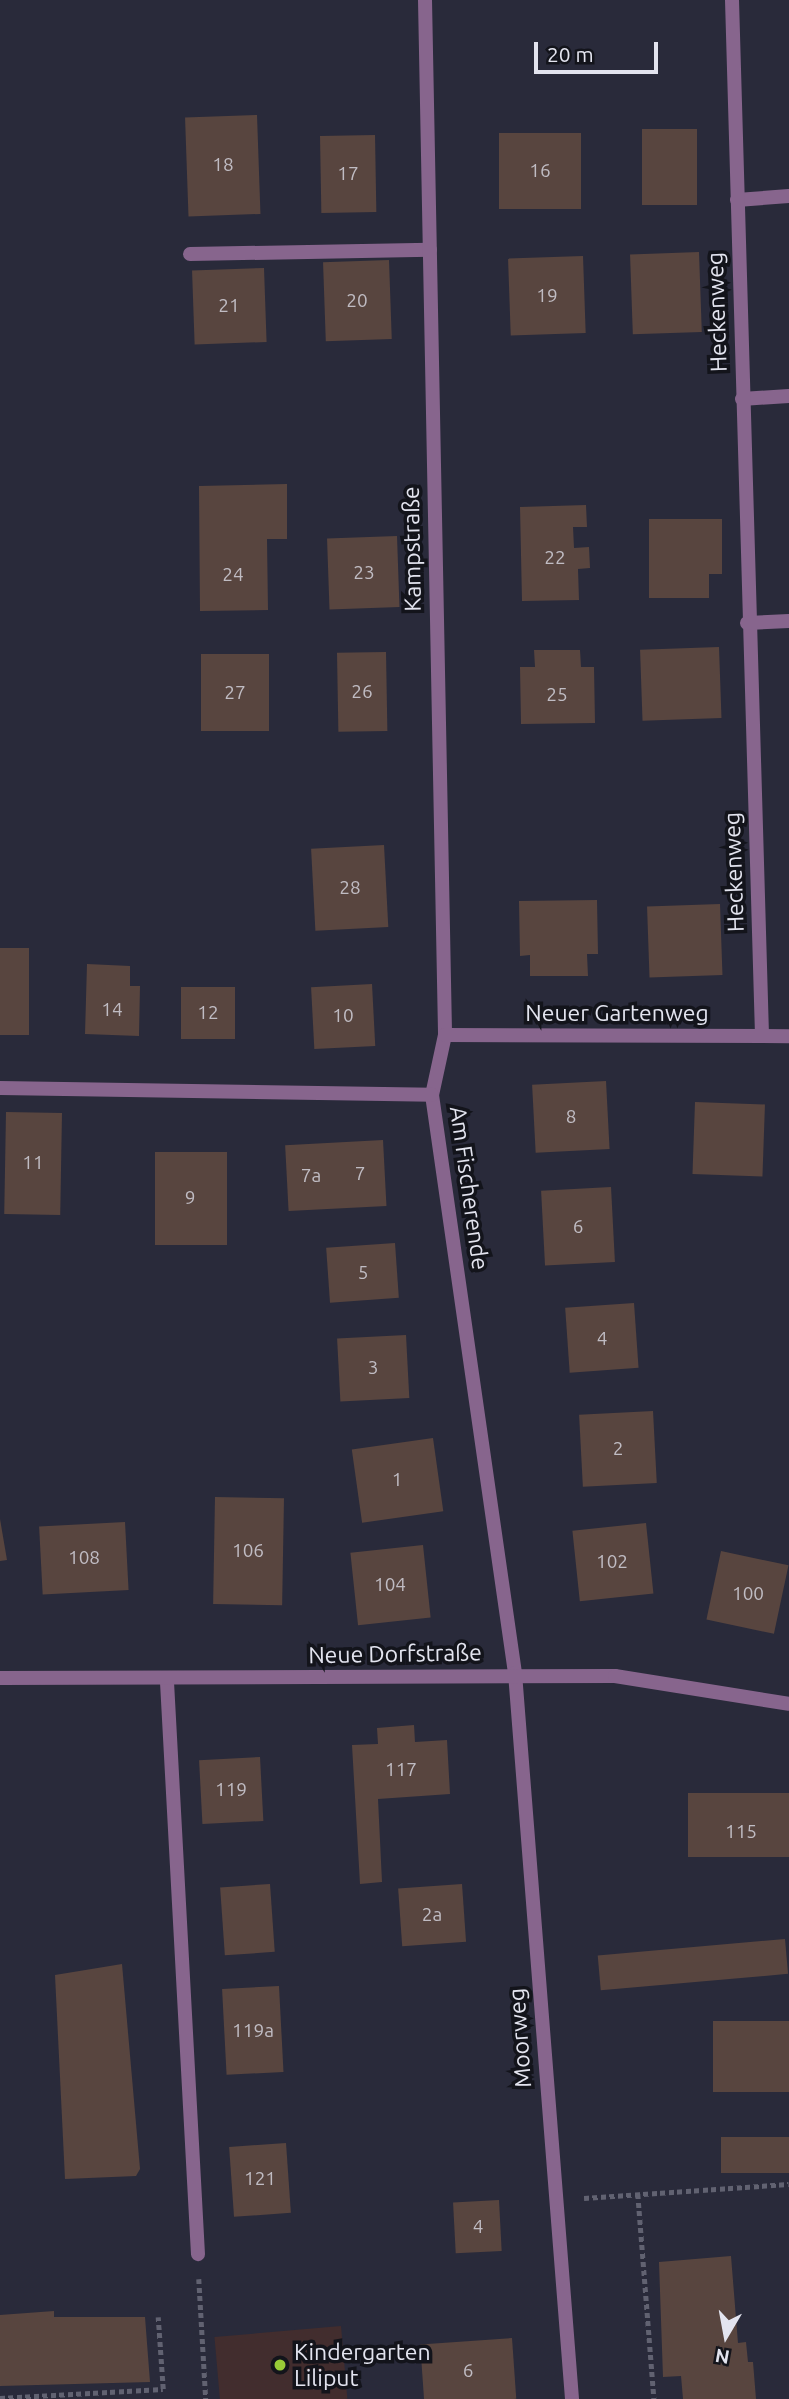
<!DOCTYPE html>
<meta charset="utf-8">
<style>
body{margin:0}
#map{position:relative;width:789px;height:2399px;overflow:hidden;background:#292a3a;font-family:Ubuntu,sans-serif}
div>[style]{position:absolute}
[style*='--x']{left:calc(var(--x)*1px);top:calc(var(--y)*1px);width:calc(var(--w)*1px);rotate:calc(var(--a)*1deg)}
.education>*{inset:0;background:#422d2e;transform-origin:0 0}
.building>*{inset:0;background:#58453f;transform-origin:0 0}
.path>*{height:4.5px;margin-top:-2.25px;transform-origin:0;background:repeating-linear-gradient(90deg,#616271 0 5px,transparent 0 8.5px)}
.service>*{height:14px;margin:-7px;padding:0 7px;transform-origin:7px;border-radius:7px;background:#87658d}
.minor>*{height:14px;margin:-7px;padding:0 7px;transform-origin:7px;border-radius:7px;background:#87658d}
.tertiary>*{height:14px;margin:-7px;padding:0 7px;transform-origin:7px;border-radius:7px;background:#87658d}
.dots>*{width:19px;height:19px;translate:-50% -50%;box-sizing:border-box;border:4px solid #13141b;border-radius:50%}
span{translate:-50% -50%;white-space:nowrap;text-align:center;line-height:1.15;-webkit-text-stroke:7px #13141b;paint-order:stroke}
.number-label{font-size:19px;color:#c0bcc3}
.number-label span{-webkit-text-stroke-width:0}
.street-label{font-size:23px;color:#e3e4ef}
.poi-label{font-size:23px;color:#e3e4ef}
.left{translate:0 -50%;text-align:left}
.north{position:absolute;left:691px;top:2301px;width:70px;height:70px;-webkit-text-stroke:5px #13141b;paint-order:stroke;rotate:190deg;font-size:19px;font-weight:700;line-height:28px;text-align:center;color:#e3e4ef}
.north::after{content:'';display:block;margin:auto;width:24px;height:32px;background:#e3e4ef;clip-path:polygon(50% 0,100% 100%,50% 72%,0 100%)}
.scale{position:absolute;left:534px;top:42px;width:124px;height:32px;box-sizing:border-box;border:4px solid #e3e4ef;border-top:0;padding-left:9px;font-size:21px;line-height:24px;white-space:nowrap;color:#e3e4ef;-webkit-text-stroke:5px #13141b;paint-order:stroke}
</style>
<div id="map">
<div class="education">
<i style="left:341px;top:2326px;width:73px;height:127px;rotate:85deg"></i>
</div>
<div class="building">
<i style="left:257px;top:115px;width:99px;height:72px;rotate:88deg"></i>
<i style="left:642px;top:129px;width:55px;height:76px"></i>
<i style="left:499px;top:133px;width:82px;height:76px"></i>
<i style="left:375px;top:135px;width:77px;height:55px;rotate:89deg"></i>
<i style="left:699px;top:252px;width:80px;height:69px;rotate:88deg"></i>
<i style="left:583px;top:256px;width:77px;height:75px;rotate:88deg"></i>
<i style="left:389px;top:260px;width:79px;height:66px;rotate:88deg"></i>
<i style="left:264px;top:268px;width:74px;height:72px;rotate:88deg"></i>
<i style="clip-path:polygon(287px 484px,287px 539px,267px 539px,268px 610px,200px 611px,199px 486px)"></i>
<i style="clip-path:polygon(586px 505px,587px 527px,573px 527px,574px 548px,589px 547px,590px 568px,578px 569px,579px 600px,522px 601px,520px 507px)"></i>
<i style="clip-path:polygon(649px 519px,722px 519px,722px 574px,709px 574px,709px 598px,649px 598px)"></i>
<i style="left:397px;top:536px;width:71px;height:70px;rotate:88deg"></i>
<i style="left:719px;top:647px;width:71px;height:79px;rotate:88deg"></i>
<i style="clip-path:polygon(534px 650px,580px 650px,581px 667px,594px 667px,595px 723px,521px 724px,520px 667px,535px 667px)"></i>
<i style="left:386px;top:652px;width:79px;height:49px;rotate:89deg"></i>
<i style="left:269px;top:654px;width:77px;height:68px;rotate:90deg"></i>
<i style="left:384px;top:845px;width:82px;height:73px;rotate:87deg"></i>
<i style="clip-path:polygon(597px 900px,598px 954px,587px 954px,588px 976px,530px 976px,530px 955px,520px 956px,519px 901px)"></i>
<i style="left:720px;top:904px;width:71px;height:73px;rotate:88deg"></i>
<i style="left:0;top:948px;width:29px;height:87px"></i>
<i style="clip-path:polygon(87px 964px,130px 966px,130px 986px,140px 986px,139px 1036px,85px 1034px)"></i>
<i style="left:372px;top:984px;width:62px;height:61px;rotate:87deg"></i>
<i style="left:181px;top:987px;width:54px;height:52px"></i>
<i style="left:606px;top:1081px;width:68px;height:74px;rotate:87deg"></i>
<i style="left:695px;top:1102px;width:70px;height:72px;rotate:2deg"></i>
<i style="left:6px;top:1112px;width:56px;height:102px;rotate:1deg"></i>
<i style="left:383px;top:1140px;width:66px;height:98px;rotate:87deg"></i>
<i style="left:155px;top:1152px;width:72px;height:93px"></i>
<i style="left:611px;top:1187px;width:75px;height:70px;rotate:87deg"></i>
<i style="left:395px;top:1243px;width:55px;height:69px;rotate:86deg"></i>
<i style="left:634px;top:1303px;width:65px;height:69px;rotate:86deg"></i>
<i style="left:406px;top:1335px;width:63px;height:69px;rotate:87deg"></i>
<i style="left:653px;top:1411px;width:72px;height:74px;rotate:87deg"></i>
<i style="left:433px;top:1438px;width:74px;height:82px;rotate:82deg"></i>
<i style="left:215px;top:1497px;width:69px;height:107px;rotate:1deg"></i>
<i style="clip-path:polygon(0 1519px,7px 1560px,0 1561px)"></i>
<i style="left:125px;top:1522px;width:68px;height:86px;rotate:87deg"></i>
<i style="left:646px;top:1523px;width:71px;height:74px;rotate:84deg"></i>
<i style="left:423px;top:1545px;width:73px;height:73px;rotate:84deg"></i>
<i style="left:721px;top:1551px;width:69px;height:70px;rotate:12deg"></i>
<i style="clip-path:polygon(414px 1725px,415px 1742px,447px 1740px,450px 1794px,378px 1799px,382px 1882px,360px 1884px,352px 1745px,378px 1744px,377px 1728px)"></i>
<i style="left:260px;top:1757px;width:64px;height:61px;rotate:87deg"></i>
<i style="left:789px;top:1793px;width:64px;height:101px;rotate:90deg"></i>
<i style="left:270px;top:1884px;width:68px;height:50px;rotate:86deg"></i>
<i style="left:462px;top:1884px;width:58px;height:64px;rotate:86deg"></i>
<i style="left:785px;top:1939px;width:35px;height:188px;rotate:85deg"></i>
<i style="clip-path:polygon(122px 1964px,140px 2169px,136px 2176px,65px 2179px,55px 1975px)"></i>
<i style="left:279px;top:1986px;width:86px;height:57px;rotate:87deg"></i>
<i style="left:789px;top:2021px;width:71px;height:76px;rotate:90deg"></i>
<i style="left:789px;top:2137px;width:36px;height:68px;rotate:90deg"></i>
<i style="left:286px;top:2143px;width:70px;height:57px;rotate:86deg"></i>
<i style="left:499px;top:2200px;width:51px;height:46px;rotate:87deg"></i>
<i style="clip-path:polygon(731px 2256px,738px 2343px,746px 2342px,748px 2362px,753px 2362px,756px 2399px,683px 2399px,681px 2376px,663px 2377px,659px 2262px)"></i>
<i style="clip-path:polygon(54px 2311px,54px 2317px,145px 2317px,150px 2382px,0 2386px,0 2315px)"></i>
<i style="left:512px;top:2338px;width:61px;height:92px;rotate:86deg"></i>
</div>
<div class="path">
<i style="--x:638;--y:2194;--w:206;--a:85.5"></i>
<i style="--x:584;--y:2198;--w:205;--a:-3.9"></i>
<i style="--x:199;--y:2279;--w:120;--a:86.7"></i>
<i style="--x:0;--y:2398;--w:163;--a:-3.2"></i>
<i style="--x:163;--y:2389;--w:72;--a:-94"></i>
</div>
<div class="service">
<i style="--x:737;--y:200;--w:52;--a:-4.4"></i>
<i style="--x:190;--y:254;--w:240;--a:-1"></i>
<i style="--x:742;--y:399;--w:47;--a:-3.7"></i>
<i style="--x:167;--y:1682;--w:573;--a:86.9"></i>
</div>
<div class="minor">
<i style="--x:425;--y:0;--w:1035;--a:88.89"></i>
<i style="--x:445;--y:1035;--w:61;--a:102.2"></i>
<i style="--x:432;--y:1095;--w:584;--a:81.83"></i>
<i style="--x:515;--y:1673;--w:728;--a:85.51"></i>
<i style="--x:732;--y:0;--w:1036;--a:88.34"></i>
<i style="--x:747;--y:623;--w:42;--a:-2.7"></i>
<i style="--x:445;--y:1035;--w:344;--a:0.2"></i>
<i style="--x:0;--y:1088;--w:432;--a:0.9"></i>
</div>
<div class="tertiary">
<i style="--x:0;--y:1678;--w:615;--a:-0.19"></i>
<i style="--x:615;--y:1676;--w:176;--a:9.1"></i>
</div>
<div class="dots">
<i style="left:280px;top:2365px;background:#98cb37"></i>
</div>
<div class="number-label">
<span style="left:223px;top:165px">18</span>
<span style="left:540px;top:171px">16</span>
<span style="left:348px;top:174px">17</span>
<span style="left:547px;top:296px">19</span>
<span style="left:357px;top:301px">20</span>
<span style="left:229px;top:306px">21</span>
<span style="left:555px;top:558px">22</span>
<span style="left:364px;top:573px">23</span>
<span style="left:233px;top:575px">24</span>
<span style="left:362px;top:692px">26</span>
<span style="left:235px;top:693px">27</span>
<span style="left:557px;top:695px">25</span>
<span style="left:350px;top:888px">28</span>
<span style="left:112px;top:1010px">14</span>
<span style="left:208px;top:1013px">12</span>
<span style="left:343px;top:1016px">10</span>
<span style="left:571px;top:1117px">8</span>
<span style="left:33px;top:1163px">11</span>
<span style="left:360px;top:1174px">7</span>
<span style="left:311px;top:1176px">7a</span>
<span style="left:190px;top:1198px">9</span>
<span style="left:578px;top:1227px">6</span>
<span style="left:363px;top:1273px">5</span>
<span style="left:602px;top:1339px">4</span>
<span style="left:373px;top:1368px">3</span>
<span style="left:618px;top:1449px">2</span>
<span style="left:397px;top:1480px">1</span>
<span style="left:248px;top:1551px">106</span>
<span style="left:84px;top:1558px">108</span>
<span style="left:612px;top:1562px">102</span>
<span style="left:390px;top:1585px">104</span>
<span style="left:748px;top:1594px">100</span>
<span style="left:401px;top:1770px">117</span>
<span style="left:231px;top:1790px">119</span>
<span style="left:741px;top:1832px">115</span>
<span style="left:432px;top:1915px">2a</span>
<span style="left:253px;top:2031px">119a</span>
<span style="left:260px;top:2179px">121</span>
<span style="left:478px;top:2227px">4</span>
<span style="left:468px;top:2371px">6</span>
</div>
<div class="street-label">
<span style="left:717px;top:312px;rotate:-92deg">Heckenweg</span>
<span style="left:412px;top:549px;rotate:-91deg">Kampstraße</span>
<span style="left:734px;top:872px;rotate:-92deg">Heckenweg</span>
<span style="left:617px;top:1013px">Neuer Gartenweg</span>
<span style="left:469px;top:1188px;rotate:82deg">Am Fischerende</span>
<span style="left:395px;top:1654px;rotate:-1deg">Neue Dorfstraße</span>
<span style="left:520px;top:2038px;rotate:-94deg">Moorweg</span>
</div>
<div class="poi-label">
<span class="left" style="left:294px;top:2365px">Kindergarten<br>Liliput</span>
</div>
<div class="north">N</div>
<div class="scale">20 m</div>
</div>
